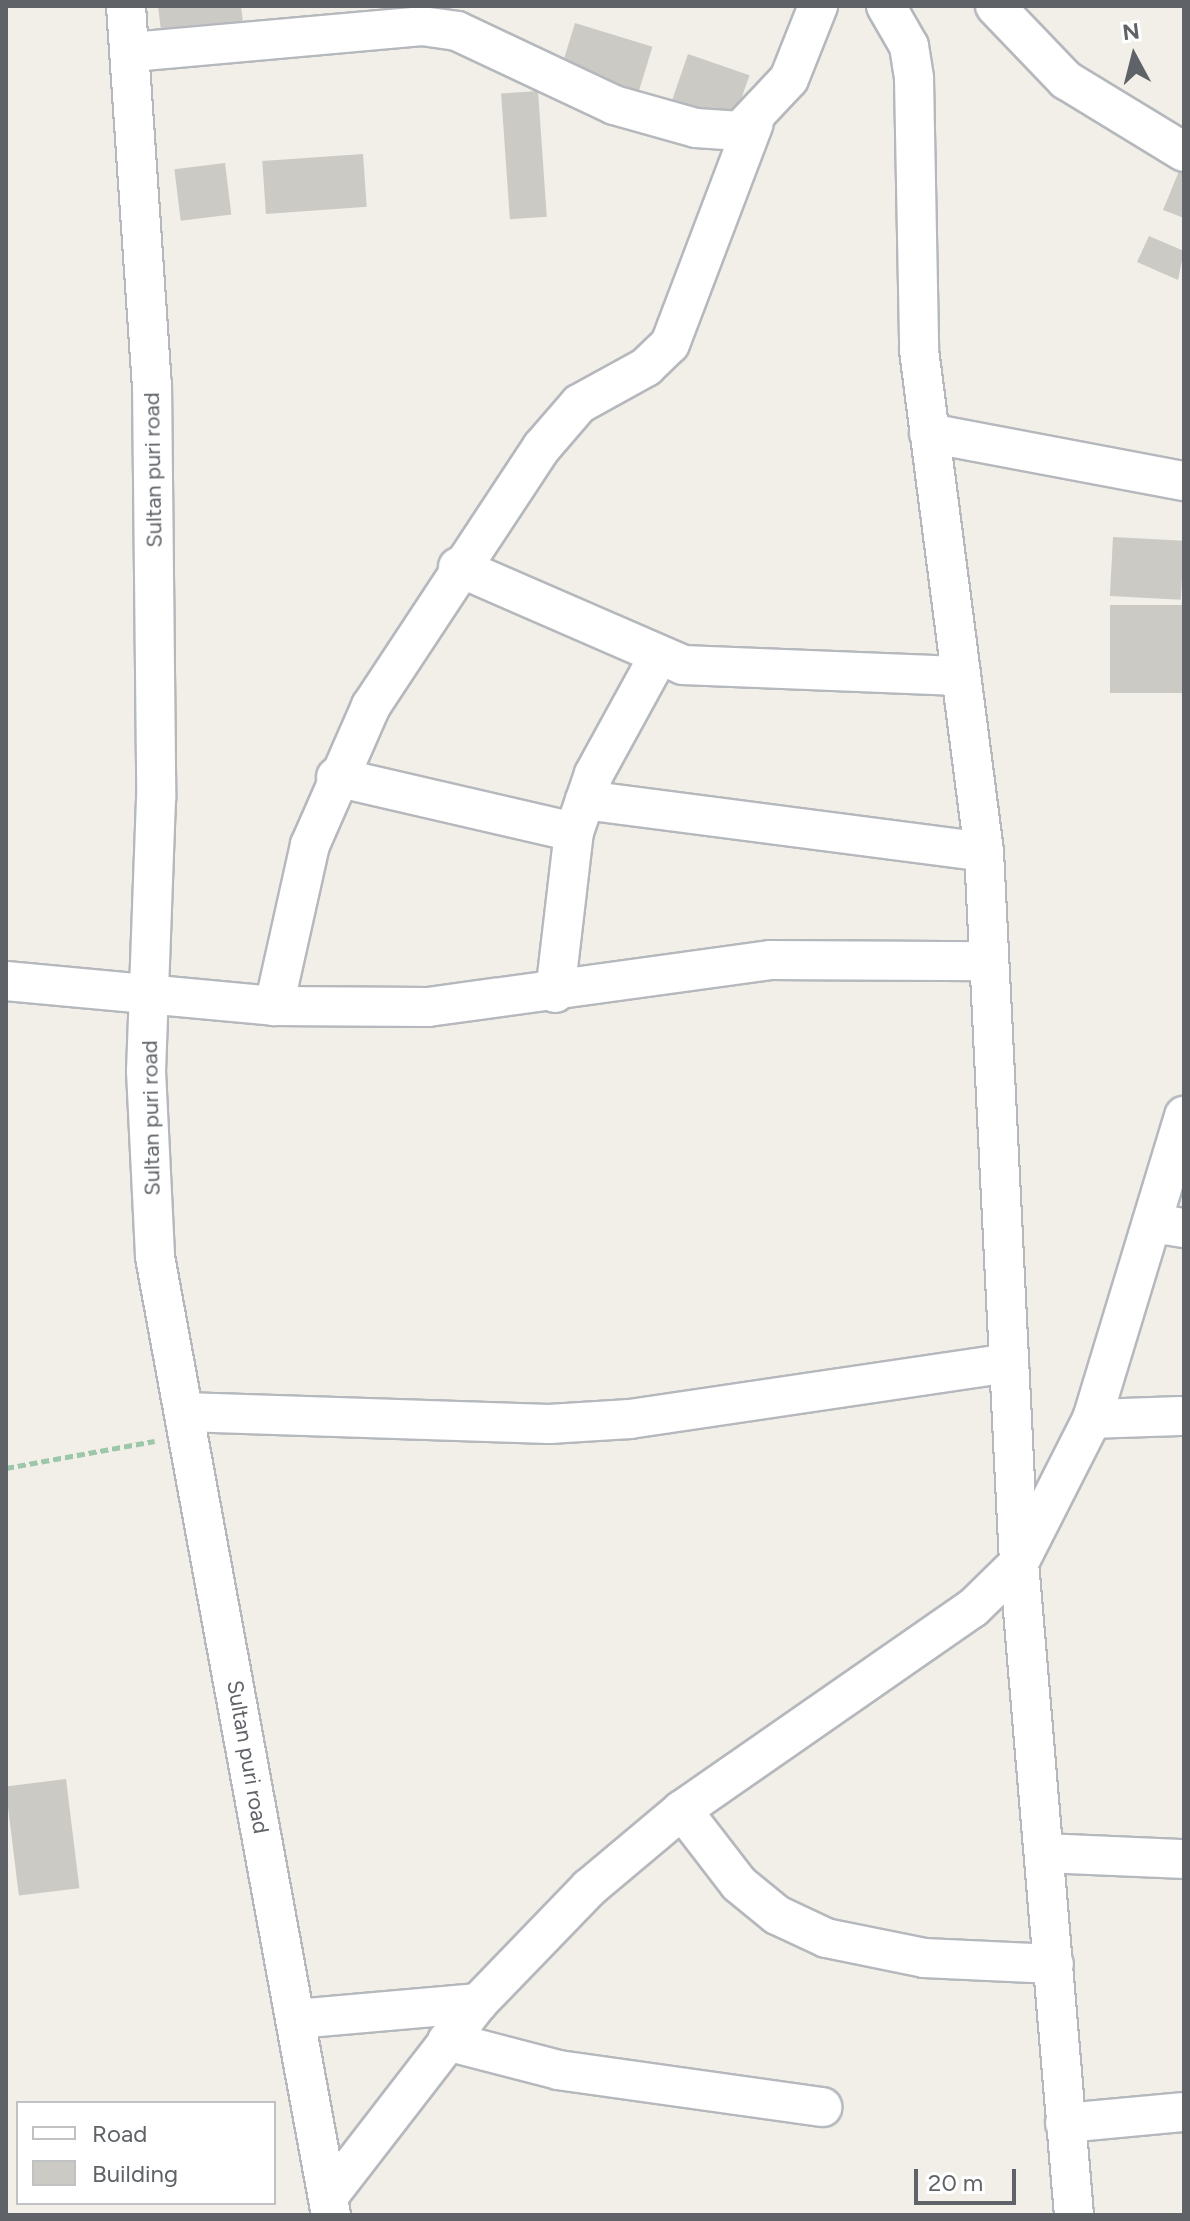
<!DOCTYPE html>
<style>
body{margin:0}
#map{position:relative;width:1190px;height:2221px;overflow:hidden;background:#f1efe8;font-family:Figtree,sans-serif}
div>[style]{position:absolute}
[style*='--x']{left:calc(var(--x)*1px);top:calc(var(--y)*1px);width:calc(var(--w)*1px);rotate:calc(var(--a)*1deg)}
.building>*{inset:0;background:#cccac5;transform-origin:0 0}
.path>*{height:5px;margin-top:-2.5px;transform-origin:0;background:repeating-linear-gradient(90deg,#9cc7a9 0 8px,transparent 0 12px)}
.roads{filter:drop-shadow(2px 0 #b5b8bc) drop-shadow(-2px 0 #b5b8bc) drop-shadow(0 2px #b5b8bc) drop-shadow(0 -2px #b5b8bc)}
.minor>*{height:38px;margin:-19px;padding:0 19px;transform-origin:19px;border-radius:19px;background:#fff}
span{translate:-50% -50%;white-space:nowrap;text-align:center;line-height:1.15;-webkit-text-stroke:6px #fff;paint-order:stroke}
.street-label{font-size:22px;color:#5f6368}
.frame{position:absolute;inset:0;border:8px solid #5f6368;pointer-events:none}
.legend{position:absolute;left:16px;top:2101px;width:260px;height:104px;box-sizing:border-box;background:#fff;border:2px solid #bfc1c3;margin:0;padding:10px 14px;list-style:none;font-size:24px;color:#5f6368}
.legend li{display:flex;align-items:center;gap:16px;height:40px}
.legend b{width:40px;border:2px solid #bfc1c3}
.north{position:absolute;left:1094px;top:16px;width:80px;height:80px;-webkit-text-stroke:6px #fff;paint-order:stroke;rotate:353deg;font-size:22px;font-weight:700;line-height:32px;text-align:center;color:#5f6368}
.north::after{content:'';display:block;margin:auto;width:28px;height:36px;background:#5f6368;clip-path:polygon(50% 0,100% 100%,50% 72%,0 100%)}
.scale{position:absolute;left:914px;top:2169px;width:102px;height:36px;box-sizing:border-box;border:4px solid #5f6368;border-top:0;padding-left:10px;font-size:24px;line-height:28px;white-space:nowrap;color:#5f6368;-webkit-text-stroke:6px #fff;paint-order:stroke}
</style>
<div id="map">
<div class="building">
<i style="clip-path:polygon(158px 6px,241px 6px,244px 30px,162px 39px)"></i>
<i style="left:575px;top:23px;width:81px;height:50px;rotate:17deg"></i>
<i style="left:688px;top:54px;width:65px;height:52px;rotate:19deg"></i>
<i style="left:538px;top:91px;width:126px;height:37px;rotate:86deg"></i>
<i style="left:363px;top:154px;width:53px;height:101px;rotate:86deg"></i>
<i style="clip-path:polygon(1184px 159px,1184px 218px,1163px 210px)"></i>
<i style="left:225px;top:163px;width:52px;height:51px;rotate:83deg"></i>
<i style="clip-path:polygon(1149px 236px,1184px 251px,1178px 280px,1137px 262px)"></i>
<i style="left:1113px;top:537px;width:71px;height:59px;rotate:3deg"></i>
<i style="left:1184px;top:605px;width:88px;height:74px;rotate:90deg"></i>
<i style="left:66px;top:1779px;width:110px;height:61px;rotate:83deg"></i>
</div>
<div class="path">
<i style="--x:6;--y:1468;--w:151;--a:-10.3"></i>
</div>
<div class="roads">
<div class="minor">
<i style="--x:126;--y:6;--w:378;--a:86.1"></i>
<i style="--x:152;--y:383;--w:416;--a:89.4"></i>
<i style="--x:156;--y:799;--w:272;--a:92.1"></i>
<i style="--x:146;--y:1071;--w:186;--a:87.2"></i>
<i style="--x:155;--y:1257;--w:974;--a:79.59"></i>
<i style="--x:886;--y:6;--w:46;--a:60.1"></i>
<i style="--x:909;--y:46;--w:33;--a:81"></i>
<i style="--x:914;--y:79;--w:271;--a:88.9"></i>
<i style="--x:919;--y:350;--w:506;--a:82.62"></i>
<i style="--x:984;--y:852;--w:712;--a:87.18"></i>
<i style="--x:1019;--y:1563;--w:654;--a:85.18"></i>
<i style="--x:995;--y:6;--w:103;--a:46.2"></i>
<i style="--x:1066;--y:80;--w:138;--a:31.4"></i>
<i style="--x:132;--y:52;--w:291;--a:-5.1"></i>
<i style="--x:422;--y:26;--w:35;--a:8"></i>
<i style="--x:457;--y:31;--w:174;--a:25.2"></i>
<i style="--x:614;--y:105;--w:85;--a:15.7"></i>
<i style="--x:696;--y:128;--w:44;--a:3.9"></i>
<i style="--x:740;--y:131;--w:71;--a:-46.7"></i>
<i style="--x:789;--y:79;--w:79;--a:-68.3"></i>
<i style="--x:929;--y:433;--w:259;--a:10.7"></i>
<i style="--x:458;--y:567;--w:245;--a:23.5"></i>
<i style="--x:683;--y:665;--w:276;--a:2.3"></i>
<i style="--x:336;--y:777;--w:244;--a:13"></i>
<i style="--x:585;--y:800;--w:402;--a:7.4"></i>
<i style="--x:6;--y:981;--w:269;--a:5.3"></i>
<i style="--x:274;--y:1006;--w:154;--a:0.4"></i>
<i style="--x:428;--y:1007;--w:345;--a:-7.8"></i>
<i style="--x:770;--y:960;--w:218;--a:0.3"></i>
<i style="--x:555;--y:993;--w:162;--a:-83.3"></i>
<i style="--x:574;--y:832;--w:61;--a:-71"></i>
<i style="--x:594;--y:774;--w:133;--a:-61.3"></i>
<i style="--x:274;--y:1006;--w:165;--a:-77.4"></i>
<i style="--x:310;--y:845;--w:152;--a:-66.3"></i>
<i style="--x:371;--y:706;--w:310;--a:-56.6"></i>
<i style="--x:542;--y:447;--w:57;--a:-49.3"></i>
<i style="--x:579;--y:404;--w:77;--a:-28.9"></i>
<i style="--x:646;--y:367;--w:33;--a:-44"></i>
<i style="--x:670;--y:344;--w:236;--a:-69.2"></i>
<i style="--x:1152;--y:1223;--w:32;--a:9"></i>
<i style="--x:184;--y:1412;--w:365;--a:1.9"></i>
<i style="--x:549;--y:1424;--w:81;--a:-3.5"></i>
<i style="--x:630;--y:1419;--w:383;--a:-8.4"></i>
<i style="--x:1092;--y:1419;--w:92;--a:-1.9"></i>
<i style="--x:682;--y:1810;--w:93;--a:52.4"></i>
<i style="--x:739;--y:1884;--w:49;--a:39.2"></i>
<i style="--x:777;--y:1915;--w:54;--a:25.1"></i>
<i style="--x:826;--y:1938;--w:100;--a:11.5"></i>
<i style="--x:924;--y:1958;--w:130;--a:2.6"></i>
<i style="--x:1045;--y:1853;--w:139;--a:2.5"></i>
<i style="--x:296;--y:2019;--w:183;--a:-5"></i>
<i style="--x:447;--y:2041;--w:115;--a:14.6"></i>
<i style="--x:558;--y:2070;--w:267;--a:8"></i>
<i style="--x:1065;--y:2123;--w:120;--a:-5.3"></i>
<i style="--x:328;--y:2197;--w:245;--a:-52.3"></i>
<i style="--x:478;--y:2003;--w:160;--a:-46"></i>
<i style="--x:589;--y:1888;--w:121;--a:-40"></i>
<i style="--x:682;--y:1810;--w:354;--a:-34.8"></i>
<i style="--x:973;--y:1608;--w:64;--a:-44.4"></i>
<i style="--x:1019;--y:1563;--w:161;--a:-63.1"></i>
<i style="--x:1092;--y:1419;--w:317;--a:-73.1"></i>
</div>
</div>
<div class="street-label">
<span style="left:153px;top:470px;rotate:-91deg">Sultan puri road</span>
<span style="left:151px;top:1118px;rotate:-91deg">Sultan puri road</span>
<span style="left:248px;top:1757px;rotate:80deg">Sultan puri road</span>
</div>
<div class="frame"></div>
<ul class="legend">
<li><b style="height:10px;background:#fff"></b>Road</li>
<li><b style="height:22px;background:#cccac5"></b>Building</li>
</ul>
<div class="north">N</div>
<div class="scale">20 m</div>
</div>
